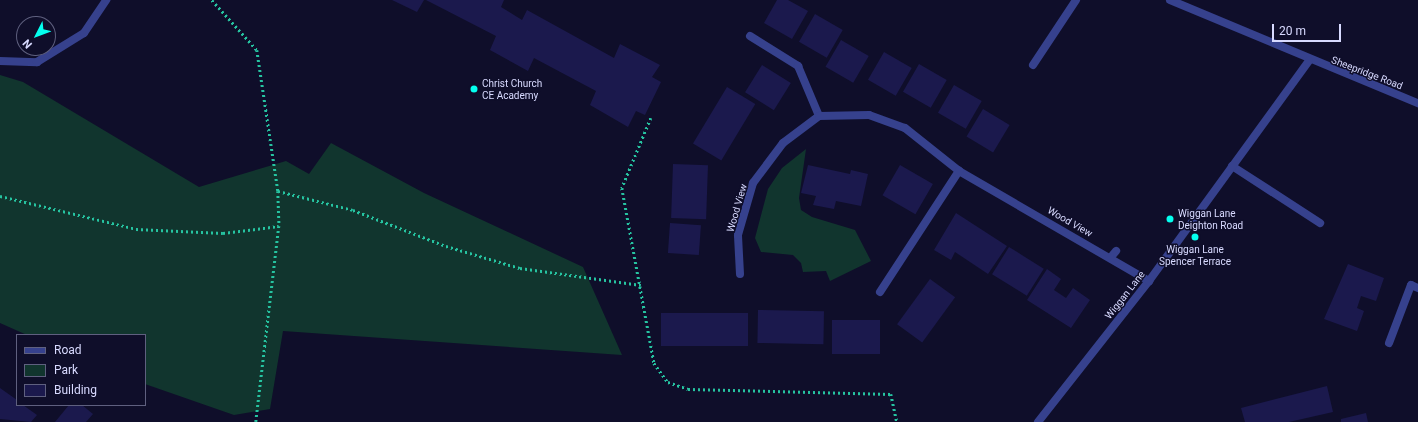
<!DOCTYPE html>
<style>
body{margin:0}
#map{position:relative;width:1418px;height:422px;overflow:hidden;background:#0f0e2a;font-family:Roboto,sans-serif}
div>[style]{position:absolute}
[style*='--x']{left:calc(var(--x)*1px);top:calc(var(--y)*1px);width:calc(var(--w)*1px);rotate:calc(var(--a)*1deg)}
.green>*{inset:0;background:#11352e}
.building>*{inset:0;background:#1b194d;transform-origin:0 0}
.path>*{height:2.5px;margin-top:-1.25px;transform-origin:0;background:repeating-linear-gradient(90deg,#26c4a1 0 2px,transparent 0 5px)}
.lane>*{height:8px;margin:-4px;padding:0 4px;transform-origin:4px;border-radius:4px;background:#36418d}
.street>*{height:8px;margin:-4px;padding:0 4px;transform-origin:4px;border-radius:4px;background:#36418d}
.dots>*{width:11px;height:11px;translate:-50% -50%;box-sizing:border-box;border:2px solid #0f0e2a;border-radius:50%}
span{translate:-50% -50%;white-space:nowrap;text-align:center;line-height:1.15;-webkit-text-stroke:3px #0f0e2a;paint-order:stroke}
.street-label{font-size:10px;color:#d8daff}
.poi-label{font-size:10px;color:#d8daff}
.left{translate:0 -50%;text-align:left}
.legend{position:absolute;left:16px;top:334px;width:130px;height:72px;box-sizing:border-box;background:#0f0e2a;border:1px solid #5f607f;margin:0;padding:5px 7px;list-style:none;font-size:12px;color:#d8daff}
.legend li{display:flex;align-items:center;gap:8px;height:20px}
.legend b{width:20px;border:1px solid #5f607f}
.north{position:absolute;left:16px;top:16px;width:40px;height:40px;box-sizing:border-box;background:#0f0e2a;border:1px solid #5f607f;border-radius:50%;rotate:228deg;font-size:11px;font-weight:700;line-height:16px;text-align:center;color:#d8daff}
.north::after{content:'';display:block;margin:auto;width:14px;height:18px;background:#04ffef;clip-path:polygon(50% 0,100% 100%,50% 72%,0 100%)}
.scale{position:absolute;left:1272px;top:24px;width:69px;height:18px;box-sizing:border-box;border:2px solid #d8daff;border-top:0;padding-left:5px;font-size:12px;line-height:14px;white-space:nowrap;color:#d8daff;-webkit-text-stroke:3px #0f0e2a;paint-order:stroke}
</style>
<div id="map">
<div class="green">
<i style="clip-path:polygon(0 75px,23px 82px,199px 187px,286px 161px,309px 174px,331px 143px,424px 193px,583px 267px,622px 355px,283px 331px,270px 409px,234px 415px,145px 384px,145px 335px,27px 335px,0 323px)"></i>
<i style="clip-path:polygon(806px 149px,799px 198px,801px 210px,812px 217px,855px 230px,871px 261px,830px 281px,826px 271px,803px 272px,801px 263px,793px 255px,761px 252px,755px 238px,768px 189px,782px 168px)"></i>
</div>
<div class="building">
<i style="clip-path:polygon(392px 0,424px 0,417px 12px)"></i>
<i style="clip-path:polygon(426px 0,504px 0,501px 7px,522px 20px,527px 10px,614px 58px,620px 44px,660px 65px,652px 77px,661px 82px,645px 115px,636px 111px,628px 127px,590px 105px,596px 91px,534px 58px,528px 71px,490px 50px,496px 36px)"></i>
<i style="clip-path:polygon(777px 0,788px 0,808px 11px,792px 39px,764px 23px)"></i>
<i style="left:815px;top:14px;width:32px;height:32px;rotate:30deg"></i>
<i style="left:841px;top:40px;width:32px;height:31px;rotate:30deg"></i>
<i style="left:884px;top:52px;width:32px;height:32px;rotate:30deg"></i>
<i style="left:919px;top:64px;width:32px;height:32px;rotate:30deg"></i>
<i style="left:762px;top:65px;width:34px;height:32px;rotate:32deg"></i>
<i style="left:954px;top:85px;width:32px;height:32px;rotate:30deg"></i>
<i style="left:727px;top:87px;width:33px;height:66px;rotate:31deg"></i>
<i style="left:983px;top:109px;width:31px;height:32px;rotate:31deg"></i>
<i style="left:673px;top:164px;width:35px;height:54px;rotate:2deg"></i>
<i style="clip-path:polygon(808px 165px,850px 174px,851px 170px,868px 174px,861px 206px,836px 201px,834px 209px,813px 205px,816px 196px,801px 193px)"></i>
<i style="left:900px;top:165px;width:38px;height:35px;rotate:30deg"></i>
<i style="clip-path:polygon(956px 213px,1007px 246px,988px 274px,955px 252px,951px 260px,934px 250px)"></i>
<i style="left:670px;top:223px;width:31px;height:30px;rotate:4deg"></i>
<i style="left:1009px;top:247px;width:41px;height:32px;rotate:32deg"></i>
<i style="clip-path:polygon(1348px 264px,1384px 278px,1376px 301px,1361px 296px,1357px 308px,1364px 311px,1357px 331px,1324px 319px)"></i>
<i style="clip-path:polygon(1047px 269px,1061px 279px,1054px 290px,1066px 298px,1073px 288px,1090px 300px,1071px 328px,1027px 300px)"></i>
<i style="left:930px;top:279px;width:31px;height:56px;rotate:36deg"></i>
<i style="left:758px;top:310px;width:66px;height:33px;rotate:1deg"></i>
<i style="left:661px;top:313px;width:87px;height:33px"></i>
<i style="left:832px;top:320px;width:48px;height:34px"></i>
<i style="clip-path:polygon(1327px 386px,1333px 412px,1289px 422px,1245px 422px,1241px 408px)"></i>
<i style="clip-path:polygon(0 388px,17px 400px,17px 405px,23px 405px,37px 415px,31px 422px,0 419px)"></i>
<i style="clip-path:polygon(69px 405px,82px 405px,93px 414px,86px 422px,55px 422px)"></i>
<i style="clip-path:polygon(1366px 413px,1368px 422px,1341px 422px,1341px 419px)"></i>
</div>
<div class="path">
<i style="--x:212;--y:0;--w:67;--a:48"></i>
<i style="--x:257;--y:50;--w:143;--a:81.5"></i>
<i style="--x:278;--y:191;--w:35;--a:88"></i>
<i style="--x:279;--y:226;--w:197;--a:96.7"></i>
<i style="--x:651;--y:118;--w:76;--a:112.5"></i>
<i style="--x:622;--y:188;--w:178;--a:79.6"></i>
<i style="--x:654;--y:363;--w:24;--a:54"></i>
<i style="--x:668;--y:382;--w:21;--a:19"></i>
<i style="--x:688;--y:389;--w:203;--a:1.4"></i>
<i style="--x:891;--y:394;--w:29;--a:78"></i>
<i style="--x:278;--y:191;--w:77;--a:14.2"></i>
<i style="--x:353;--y:210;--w:100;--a:21.2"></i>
<i style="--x:446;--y:246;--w:77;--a:16.6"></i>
<i style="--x:520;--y:268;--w:122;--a:8"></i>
<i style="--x:0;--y:196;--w:140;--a:13.6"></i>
<i style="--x:136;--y:229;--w:87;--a:2.6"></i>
<i style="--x:223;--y:233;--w:56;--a:-7.1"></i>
</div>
<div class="lane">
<i style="--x:750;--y:36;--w:57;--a:32"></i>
<i style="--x:798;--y:66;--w:54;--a:67.2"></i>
<i style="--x:0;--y:61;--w:37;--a:2"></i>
<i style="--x:37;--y:62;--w:55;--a:-31.7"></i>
<i style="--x:84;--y:33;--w:40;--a:-56"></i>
<i style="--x:1033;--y:65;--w:78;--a:-56.5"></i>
<i style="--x:1232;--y:166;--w:105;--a:32.9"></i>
<i style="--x:1111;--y:257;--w:8;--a:-50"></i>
</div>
<div class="street">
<i style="--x:1170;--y:0;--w:269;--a:22.6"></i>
<i style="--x:740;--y:274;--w:39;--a:-93"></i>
<i style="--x:738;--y:235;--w:54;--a:-73.9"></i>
<i style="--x:753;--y:183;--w:50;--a:-53.1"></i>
<i style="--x:783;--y:143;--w:45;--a:-36.9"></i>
<i style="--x:819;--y:116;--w:50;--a:-1.1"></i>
<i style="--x:869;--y:115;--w:38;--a:20"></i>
<i style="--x:905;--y:128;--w:69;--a:38.5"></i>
<i style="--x:959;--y:171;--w:220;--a:30.1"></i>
<i style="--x:880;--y:292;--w:145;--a:-56.9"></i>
<i style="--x:1389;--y:343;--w:62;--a:-69.2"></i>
<i style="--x:1411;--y:285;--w:8;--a:23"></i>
<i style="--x:1038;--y:422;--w:179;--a:-51.8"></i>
<i style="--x:1149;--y:281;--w:272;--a:-54"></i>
</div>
<div class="dots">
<i style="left:474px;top:89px;background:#04ffef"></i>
<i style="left:1170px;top:219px;background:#04ffef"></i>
<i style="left:1195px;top:237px;background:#04ffef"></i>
</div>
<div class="street-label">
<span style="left:1367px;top:73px;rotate:21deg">Sheepridge Road</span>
<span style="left:737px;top:208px;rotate:-74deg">Wood View</span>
<span style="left:1070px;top:222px;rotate:30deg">Wood View</span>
<span style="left:1125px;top:295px;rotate:-52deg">Wiggan Lane</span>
</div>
<div class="poi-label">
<span class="left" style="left:482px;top:89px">Christ Church<br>CE Academy</span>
<span class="left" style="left:1178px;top:219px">Wiggan Lane<br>Deighton Road</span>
<span style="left:1195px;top:255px">Wiggan Lane<br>Spencer Terrace</span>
</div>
<ul class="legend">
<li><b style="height:5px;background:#36418d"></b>Road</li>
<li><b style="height:11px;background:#11352e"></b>Park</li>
<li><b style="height:11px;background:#1b194d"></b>Building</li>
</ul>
<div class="north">N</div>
<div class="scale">20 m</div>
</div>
